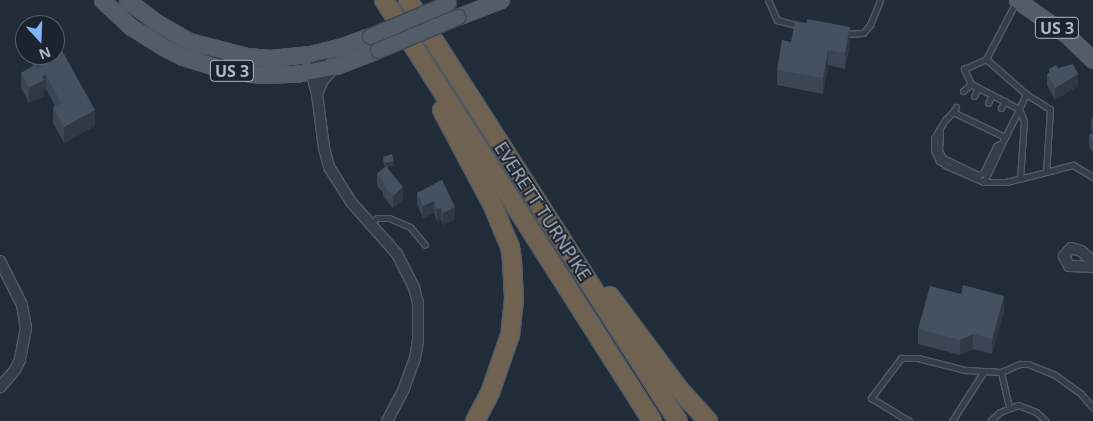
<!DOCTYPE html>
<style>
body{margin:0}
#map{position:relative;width:1093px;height:421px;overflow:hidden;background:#212c39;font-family:"Open Sans",sans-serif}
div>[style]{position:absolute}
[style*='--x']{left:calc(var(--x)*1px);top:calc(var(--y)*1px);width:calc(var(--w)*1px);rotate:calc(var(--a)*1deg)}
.roads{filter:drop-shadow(1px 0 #525b67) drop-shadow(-1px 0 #525b67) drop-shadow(0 1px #525b67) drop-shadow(0 -1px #525b67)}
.service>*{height:5px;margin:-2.5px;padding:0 2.5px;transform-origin:2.5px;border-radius:2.5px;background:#343e49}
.minor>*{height:10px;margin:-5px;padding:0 5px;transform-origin:5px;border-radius:5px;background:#343e49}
.primary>*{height:15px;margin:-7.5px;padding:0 7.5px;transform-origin:7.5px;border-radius:7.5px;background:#525d69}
.motorway>*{height:18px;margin:-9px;padding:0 9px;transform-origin:9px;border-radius:9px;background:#6f6251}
.bridges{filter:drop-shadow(1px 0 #3e4752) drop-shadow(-1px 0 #3e4752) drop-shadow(0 1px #3e4752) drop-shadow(0 -1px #3e4752)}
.primary-bridge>*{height:15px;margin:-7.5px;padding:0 7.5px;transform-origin:7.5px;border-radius:7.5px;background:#525d69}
.wall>*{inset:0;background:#3a4653}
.shaded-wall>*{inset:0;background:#303943}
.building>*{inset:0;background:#445160}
span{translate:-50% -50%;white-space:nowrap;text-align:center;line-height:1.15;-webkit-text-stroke:4px #1a232e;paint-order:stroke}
.shield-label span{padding:1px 4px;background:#1a232e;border:1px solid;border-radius:4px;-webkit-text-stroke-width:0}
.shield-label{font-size:16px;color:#afb8c5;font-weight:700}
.street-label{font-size:18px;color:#afb8c5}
.north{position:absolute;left:15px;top:15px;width:50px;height:50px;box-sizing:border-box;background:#1a232e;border:1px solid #565f6a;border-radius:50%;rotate:160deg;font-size:14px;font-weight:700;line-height:20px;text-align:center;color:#afb8c5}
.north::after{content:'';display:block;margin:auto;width:18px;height:22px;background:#81b4f8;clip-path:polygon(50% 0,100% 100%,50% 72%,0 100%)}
</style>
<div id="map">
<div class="roads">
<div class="service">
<i style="--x:768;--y:0;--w:22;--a:66"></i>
<i style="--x:777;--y:20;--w:23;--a:15"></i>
<i style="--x:1017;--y:0;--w:67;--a:117.7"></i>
<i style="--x:986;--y:59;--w:53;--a:41.2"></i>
<i style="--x:1026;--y:94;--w:28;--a:32"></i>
<i style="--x:1050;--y:109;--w:63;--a:93.6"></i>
<i style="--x:1046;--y:172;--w:28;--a:-15"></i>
<i style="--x:1073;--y:165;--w:23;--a:31"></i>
<i style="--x:844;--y:34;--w:19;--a:-3"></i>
<i style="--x:863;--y:33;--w:11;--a:-49"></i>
<i style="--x:870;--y:25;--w:27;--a:-68"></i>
<i style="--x:963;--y:91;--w:11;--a:-41"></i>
<i style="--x:974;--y:96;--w:9;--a:-63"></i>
<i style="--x:988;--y:103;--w:9;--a:-63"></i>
<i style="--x:956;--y:107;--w:6;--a:121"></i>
<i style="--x:953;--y:112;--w:58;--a:25.7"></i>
<i style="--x:1005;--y:137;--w:31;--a:-63"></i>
<i style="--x:1019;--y:109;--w:54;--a:-152.5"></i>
<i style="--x:971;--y:84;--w:17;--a:-115"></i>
<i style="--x:964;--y:69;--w:24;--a:-24"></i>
<i style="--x:1001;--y:108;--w:8;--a:-60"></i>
<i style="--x:953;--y:112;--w:11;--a:135"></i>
<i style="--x:945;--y:120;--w:21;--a:121"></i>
<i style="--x:934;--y:138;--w:12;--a:90"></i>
<i style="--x:934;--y:150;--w:12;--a:66"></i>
<i style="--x:939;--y:161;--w:9;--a:32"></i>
<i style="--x:947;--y:166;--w:40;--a:23.4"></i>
<i style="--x:984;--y:182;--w:50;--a:-65"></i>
<i style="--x:940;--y:131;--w:19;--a:93"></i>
<i style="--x:939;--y:150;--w:9;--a:63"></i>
<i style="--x:943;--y:158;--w:39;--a:26"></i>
<i style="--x:978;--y:175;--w:5;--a:-22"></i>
<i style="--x:983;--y:173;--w:30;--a:-64"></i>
<i style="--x:996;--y:146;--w:7;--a:-27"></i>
<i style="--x:1020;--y:179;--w:58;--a:-86.1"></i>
<i style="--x:1024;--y:121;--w:13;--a:-113"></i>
<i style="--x:1019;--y:109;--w:17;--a:-65"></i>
<i style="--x:984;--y:182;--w:22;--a:0"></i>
<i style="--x:1006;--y:182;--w:41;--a:-14"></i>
<i style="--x:370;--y:224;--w:9;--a:-41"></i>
<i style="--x:377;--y:218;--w:12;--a:0"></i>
<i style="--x:389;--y:218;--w:23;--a:23"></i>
<i style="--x:410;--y:227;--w:23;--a:50"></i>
<i style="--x:1009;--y:407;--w:36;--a:-103"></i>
<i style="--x:1001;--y:372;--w:21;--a:-23"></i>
<i style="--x:1020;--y:364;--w:8;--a:0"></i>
<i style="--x:1028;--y:364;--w:29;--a:22"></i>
<i style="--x:1055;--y:375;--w:32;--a:36"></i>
<i style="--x:1081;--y:394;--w:18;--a:49"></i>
<i style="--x:909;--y:421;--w:44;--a:-148.8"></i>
<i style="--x:871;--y:398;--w:50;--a:-53.1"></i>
<i style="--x:901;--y:358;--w:17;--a:0"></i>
<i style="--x:918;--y:358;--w:49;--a:14.3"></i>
<i style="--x:965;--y:370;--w:36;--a:3"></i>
<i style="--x:952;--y:421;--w:59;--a:-57.4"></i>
<i style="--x:990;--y:421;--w:13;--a:-42"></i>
<i style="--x:1000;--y:412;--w:19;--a:-21"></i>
<i style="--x:1018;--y:405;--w:19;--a:21"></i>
<i style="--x:1036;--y:412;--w:13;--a:42"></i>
</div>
<div class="minor">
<i style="--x:327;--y:51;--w:17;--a:130"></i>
<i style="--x:316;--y:64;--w:15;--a:101"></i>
<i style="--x:313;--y:79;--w:16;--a:75"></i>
<i style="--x:317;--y:94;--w:54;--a:82.6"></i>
<i style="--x:324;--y:148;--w:20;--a:75"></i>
<i style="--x:329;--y:167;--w:41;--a:57.8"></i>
<i style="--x:351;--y:202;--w:69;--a:48.5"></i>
<i style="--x:397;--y:254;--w:38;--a:63"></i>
<i style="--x:414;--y:288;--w:16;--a:75"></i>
<i style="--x:418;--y:303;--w:37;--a:90"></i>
<i style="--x:418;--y:340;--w:18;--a:99"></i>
<i style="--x:415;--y:358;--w:33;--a:110"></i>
<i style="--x:404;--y:389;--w:36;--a:118"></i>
<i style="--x:317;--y:94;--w:15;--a:-67"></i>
<i style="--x:323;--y:80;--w:19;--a:-47"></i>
<i style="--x:0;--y:261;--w:49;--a:63.4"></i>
<i style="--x:22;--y:305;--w:23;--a:80"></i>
<i style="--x:26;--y:328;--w:33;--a:101"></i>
<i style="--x:20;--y:360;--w:11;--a:117"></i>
<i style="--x:15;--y:370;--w:23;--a:131"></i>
<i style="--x:1093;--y:262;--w:16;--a:-137"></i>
<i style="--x:1081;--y:251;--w:10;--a:-163"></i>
<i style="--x:1071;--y:248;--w:11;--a:131"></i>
<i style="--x:1064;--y:256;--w:11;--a:63"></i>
<i style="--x:1069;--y:266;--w:24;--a:2"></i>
</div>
<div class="primary">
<i style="--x:102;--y:0;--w:40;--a:43"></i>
<i style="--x:131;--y:27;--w:38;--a:32"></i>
<i style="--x:163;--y:47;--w:22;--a:27"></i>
<i style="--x:183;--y:57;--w:44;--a:17.2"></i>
<i style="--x:225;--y:70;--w:36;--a:8"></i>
<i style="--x:261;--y:75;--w:35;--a:-2"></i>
<i style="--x:296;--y:74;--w:41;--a:-11.3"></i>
<i style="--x:336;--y:66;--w:45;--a:-20.9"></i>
<i style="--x:127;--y:0;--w:36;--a:37"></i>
<i style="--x:156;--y:22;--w:38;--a:30"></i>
<i style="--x:189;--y:41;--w:60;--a:14.5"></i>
<i style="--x:247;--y:56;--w:23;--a:5"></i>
<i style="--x:270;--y:58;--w:40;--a:-5.7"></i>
<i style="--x:310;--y:54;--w:30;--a:-14"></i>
<i style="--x:339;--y:47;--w:33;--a:-20"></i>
<i style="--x:1017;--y:0;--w:62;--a:35.2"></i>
<i style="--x:1068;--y:36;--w:35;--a:44"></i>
<i style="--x:457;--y:17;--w:47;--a:-21.1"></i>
</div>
<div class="motorway">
<i style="--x:384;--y:0;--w:499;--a:57.5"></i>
<i style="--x:408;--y:0;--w:500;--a:57.33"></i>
<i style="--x:442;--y:110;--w:109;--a:62"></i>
<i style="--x:493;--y:206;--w:44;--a:67.5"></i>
<i style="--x:510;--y:247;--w:13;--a:81"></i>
<i style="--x:512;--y:260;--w:39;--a:87"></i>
<i style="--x:514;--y:299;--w:36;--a:96"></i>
<i style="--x:510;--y:335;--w:61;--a:109"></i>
<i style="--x:490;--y:393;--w:32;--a:118"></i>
<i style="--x:610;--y:296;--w:116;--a:53.4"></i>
<i style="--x:679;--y:389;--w:43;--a:47.8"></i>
</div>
</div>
<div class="bridges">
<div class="primary-bridge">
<i style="--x:370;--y:36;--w:85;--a:-22.9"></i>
<i style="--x:378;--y:50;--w:86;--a:-22.7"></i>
</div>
</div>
<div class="wall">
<i style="clip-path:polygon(791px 42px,850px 42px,845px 69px,828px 65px,823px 94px,777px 85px,777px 70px)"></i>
<i style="clip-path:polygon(28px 55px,55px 55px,95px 126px,64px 143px,53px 123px,53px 107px,55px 106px,46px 89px,44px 91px,44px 96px,29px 103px,21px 88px,21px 73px,33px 66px)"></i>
<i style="clip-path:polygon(1058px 68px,1078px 86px,1055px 100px,1047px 85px,1047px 74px,1049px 73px,1049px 69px)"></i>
<i style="clip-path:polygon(1093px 117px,1093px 153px,1089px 147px,1089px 135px,1093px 133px,1091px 130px,1091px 118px)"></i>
<i style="clip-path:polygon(383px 157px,394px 165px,387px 167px,403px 199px,393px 208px,383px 196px,383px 193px,377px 186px,377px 174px,385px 167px,383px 161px)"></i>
<i style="clip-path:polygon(442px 180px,455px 219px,443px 225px,441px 219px,437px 221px,434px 213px,423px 218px,417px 204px,417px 193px)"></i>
<i style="clip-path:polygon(1004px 311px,992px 354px,973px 349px,960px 355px,918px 344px,918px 329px)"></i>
</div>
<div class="shaded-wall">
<i style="clip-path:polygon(850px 27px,850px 42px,845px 69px,845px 53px)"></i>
<i style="clip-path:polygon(828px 50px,828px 65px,823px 94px,823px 78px)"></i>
<i style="clip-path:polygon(46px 74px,46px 89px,44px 91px,44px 96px,29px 103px,29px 88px,42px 77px)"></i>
<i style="clip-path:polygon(1078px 74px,1078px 86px,1055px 100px,1055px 88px)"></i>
<i style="clip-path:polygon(95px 110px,95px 126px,64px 143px,64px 127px)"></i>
<i style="clip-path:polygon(394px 161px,394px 165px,385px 167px,385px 163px)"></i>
<i style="clip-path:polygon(403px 187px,403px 199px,393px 208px,393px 196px)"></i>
<i style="clip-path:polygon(434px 201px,434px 213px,423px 218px,423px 206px)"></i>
<i style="clip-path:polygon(455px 207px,455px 219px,443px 225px,443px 213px)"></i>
<i style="clip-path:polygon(441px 208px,441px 219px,437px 221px,437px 209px)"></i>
<i style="clip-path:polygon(1004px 296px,1004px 311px,992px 354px,992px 339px)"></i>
<i style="clip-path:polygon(973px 334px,973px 349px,960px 355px,960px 340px)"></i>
</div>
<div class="building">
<i style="clip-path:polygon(41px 19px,45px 25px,30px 25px)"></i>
<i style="clip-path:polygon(807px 19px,850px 27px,845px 53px,828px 50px,823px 78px,777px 70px,782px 40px,791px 42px,795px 21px,807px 23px)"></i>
<i style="clip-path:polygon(55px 38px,95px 110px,64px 127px,53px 107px,61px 103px,46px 74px,42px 77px,44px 80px,29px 88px,21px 73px,35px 65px,37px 69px,41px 67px,35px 55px,55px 55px)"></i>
<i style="clip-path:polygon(1073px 64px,1078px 74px,1055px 88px,1047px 74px,1050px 72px,1049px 69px,1056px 65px,1058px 68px)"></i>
<i style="clip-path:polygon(1093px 133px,1093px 142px,1089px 135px)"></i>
<i style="clip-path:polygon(392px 154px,394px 161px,385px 163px,383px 157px)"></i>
<i style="clip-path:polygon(386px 166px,403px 187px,393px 196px,383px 185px,385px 183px,377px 174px)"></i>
<i style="clip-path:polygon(442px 180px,455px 207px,443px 213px,441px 208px,437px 209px,434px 201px,423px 206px,417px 193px)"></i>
<i style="clip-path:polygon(963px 285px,1004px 296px,992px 339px,973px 334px,960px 340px,918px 329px,930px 286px,961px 294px)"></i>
</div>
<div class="shield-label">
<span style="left:1057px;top:28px">US 3</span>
<span style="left:232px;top:71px">US 3</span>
</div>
<div class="street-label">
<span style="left:543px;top:211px;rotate:57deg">EVERETT TURNPIKE</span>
</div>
<div class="north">N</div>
</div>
